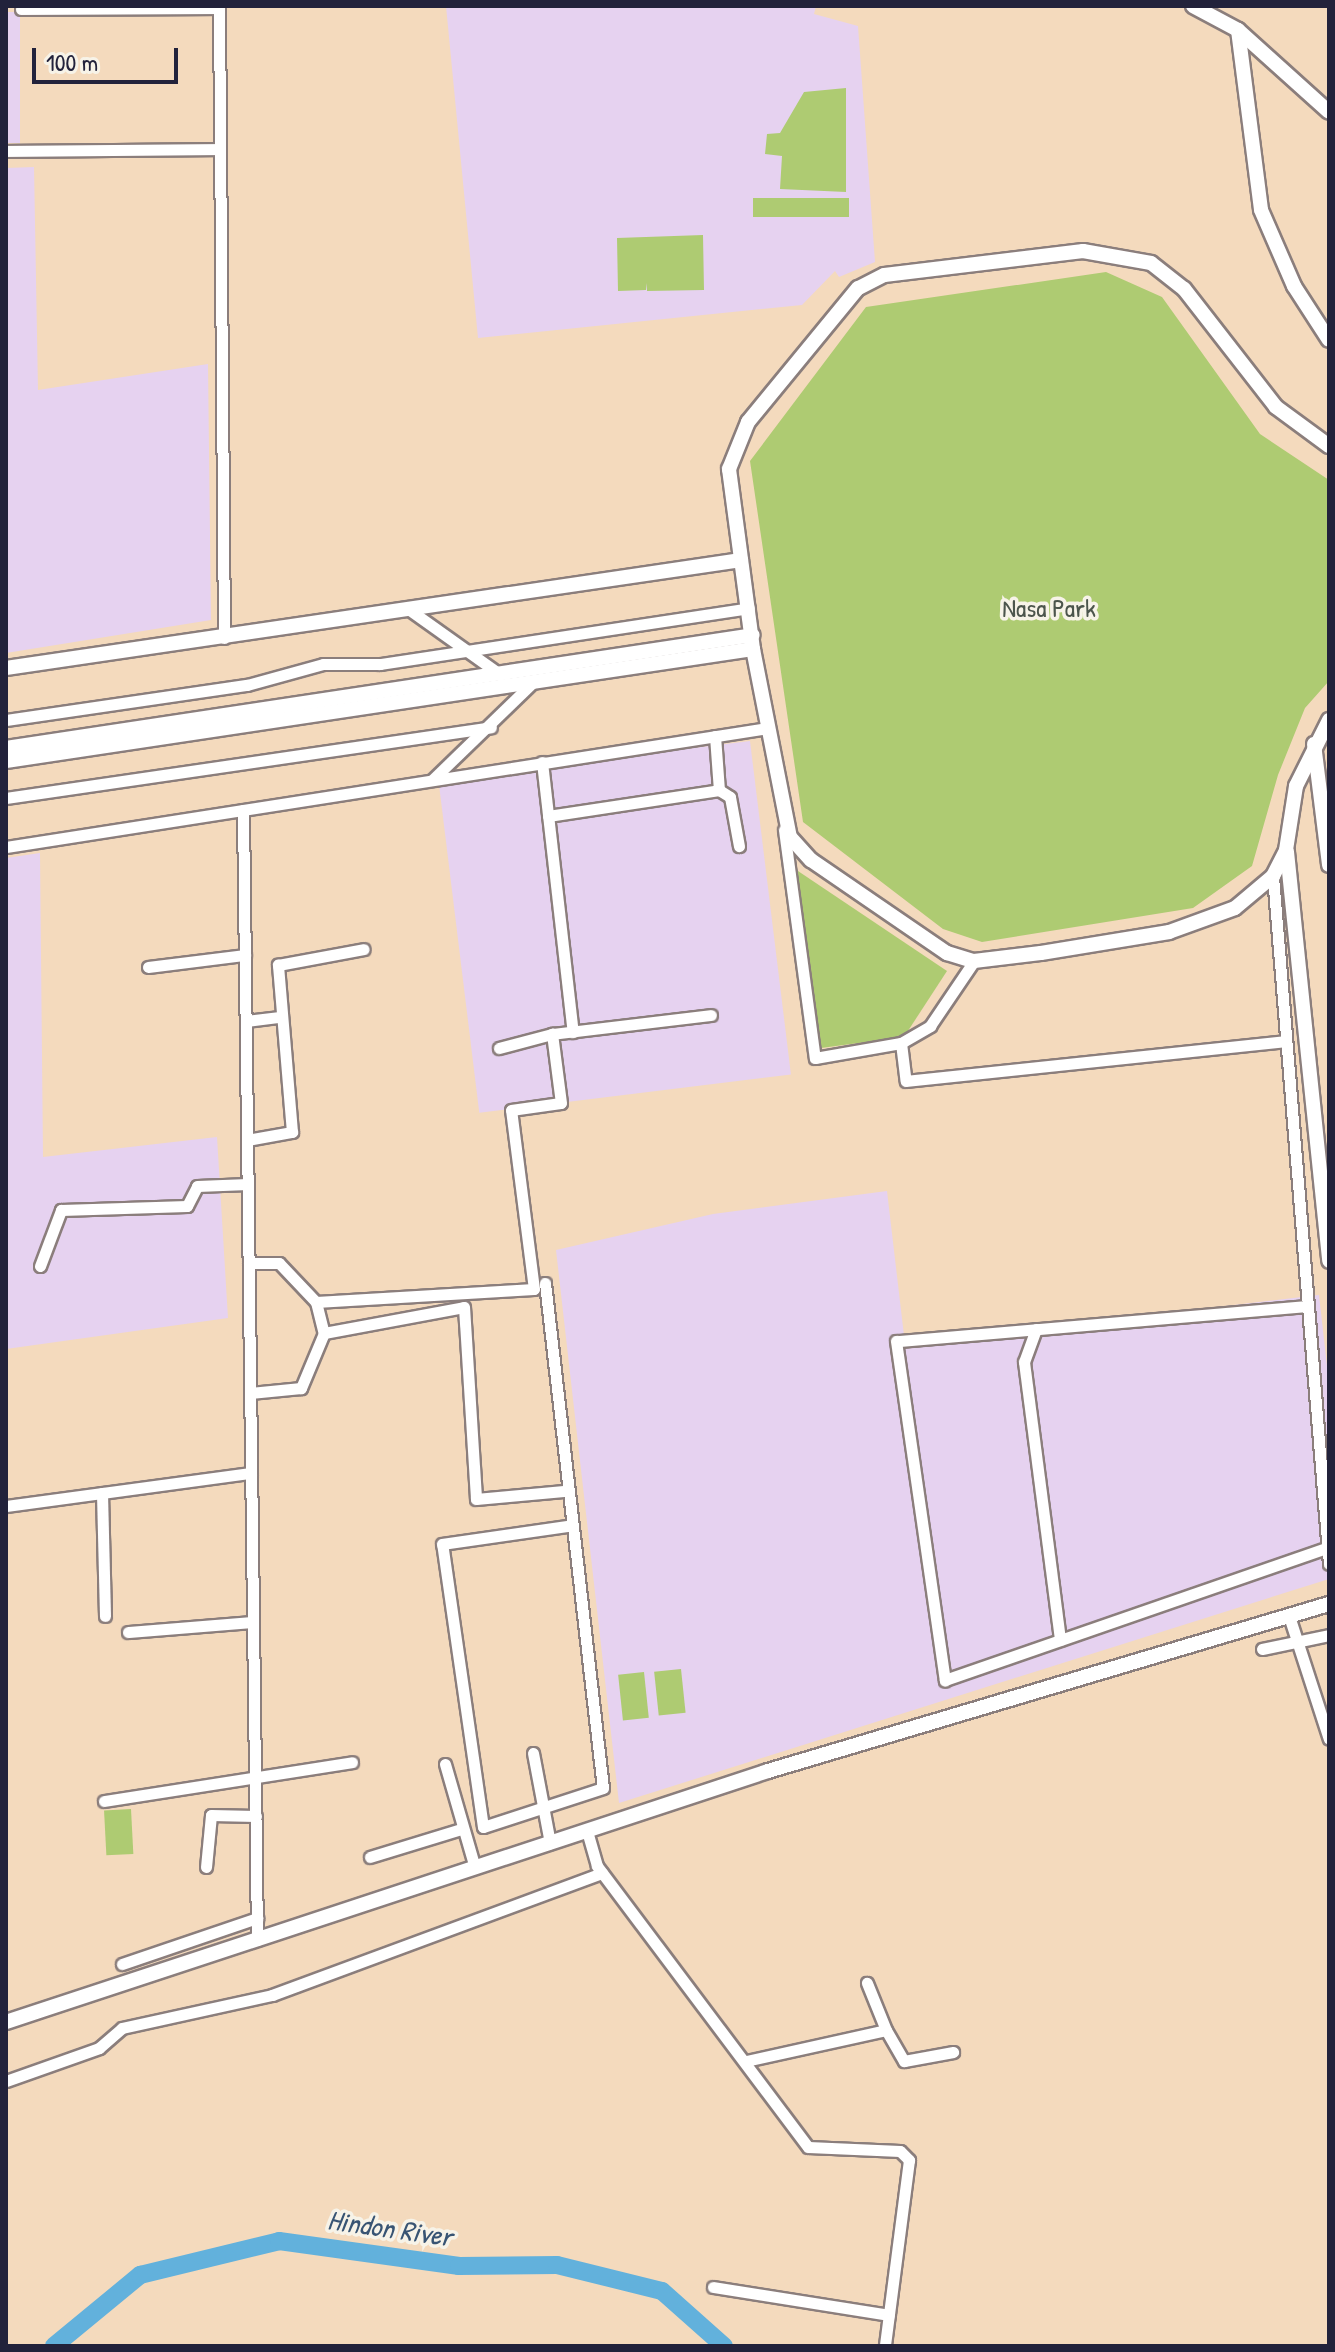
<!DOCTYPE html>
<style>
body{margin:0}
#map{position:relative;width:1335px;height:2352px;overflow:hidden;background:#f4dabd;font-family:"Patrick Hand",sans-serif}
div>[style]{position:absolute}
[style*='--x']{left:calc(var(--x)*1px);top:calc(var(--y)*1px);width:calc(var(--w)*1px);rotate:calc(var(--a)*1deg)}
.built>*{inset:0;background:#e6d2f0;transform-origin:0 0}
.green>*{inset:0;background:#aecb72;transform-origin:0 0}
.river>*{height:18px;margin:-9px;padding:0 9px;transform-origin:9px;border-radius:9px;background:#62b1dc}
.roads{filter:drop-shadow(2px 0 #8b7e7c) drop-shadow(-2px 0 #8b7e7c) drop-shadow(0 2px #8b7e7c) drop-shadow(0 -2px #8b7e7c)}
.minor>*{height:11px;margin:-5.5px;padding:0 5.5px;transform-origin:5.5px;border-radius:5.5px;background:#fff}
.tertiary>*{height:14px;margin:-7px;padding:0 7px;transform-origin:7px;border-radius:7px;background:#fff}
span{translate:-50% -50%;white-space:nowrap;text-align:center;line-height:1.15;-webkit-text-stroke:7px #f7f3e8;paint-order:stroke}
.park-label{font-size:26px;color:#4c554c}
.water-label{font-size:28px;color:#385473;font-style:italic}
.frame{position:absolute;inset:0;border:8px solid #22223b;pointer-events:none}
.scale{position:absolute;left:32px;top:48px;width:146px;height:36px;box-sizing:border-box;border:4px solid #22223b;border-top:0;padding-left:10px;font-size:24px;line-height:28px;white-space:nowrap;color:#22223b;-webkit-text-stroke:6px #f7f3e8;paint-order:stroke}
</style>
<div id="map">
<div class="built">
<i style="clip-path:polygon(446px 6px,816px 6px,814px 14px,858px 26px,875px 262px,839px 277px,835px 271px,802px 305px,478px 338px)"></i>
<i style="left:6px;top:12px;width:14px;height:131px"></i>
<i style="clip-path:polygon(34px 167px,38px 390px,208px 364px,211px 620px,6px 653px,6px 168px)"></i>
<i style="left:750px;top:741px;width:336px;height:314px;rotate:83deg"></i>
<i style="clip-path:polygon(40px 853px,43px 1157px,217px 1137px,228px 1318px,6px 1349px,6px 858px)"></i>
<i style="clip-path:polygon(887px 1191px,905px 1344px,1319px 1295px,1329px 1384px,1329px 1579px,619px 1803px,556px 1250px,713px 1214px)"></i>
</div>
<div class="green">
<i style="clip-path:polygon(846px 88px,846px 192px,780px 189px,782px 156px,765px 154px,767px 134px,780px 133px,804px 92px)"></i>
<i style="left:849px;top:198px;width:19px;height:96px;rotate:90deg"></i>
<i style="clip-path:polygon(703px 235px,704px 290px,647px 291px,647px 283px,646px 290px,618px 291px,617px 238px)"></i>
<i style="clip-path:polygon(1106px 272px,1162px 297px,1260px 434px,1329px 480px,1329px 681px,1305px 708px,1278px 775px,1252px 866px,1193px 908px,982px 942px,943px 929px,803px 822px,750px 461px,866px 307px)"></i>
<i style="clip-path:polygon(795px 869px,947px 971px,904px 1037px,821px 1048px)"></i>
<i style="left:681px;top:1669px;width:44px;height:27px;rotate:84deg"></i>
<i style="left:644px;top:1672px;width:46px;height:26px;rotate:84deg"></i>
<i style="left:131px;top:1809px;width:45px;height:27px;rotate:87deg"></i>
</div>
<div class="river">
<i style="--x:54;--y:2346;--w:112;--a:-39.5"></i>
<i style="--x:140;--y:2275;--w:143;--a:-13.7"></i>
<i style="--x:279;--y:2241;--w:182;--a:7.9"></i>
<i style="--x:459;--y:2266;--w:98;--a:-0.6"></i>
<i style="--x:557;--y:2265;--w:108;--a:13.9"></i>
<i style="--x:662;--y:2291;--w:83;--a:41.6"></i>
</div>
<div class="roads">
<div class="minor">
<i style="--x:219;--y:6;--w:632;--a:89.55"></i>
<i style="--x:21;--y:9;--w:198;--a:-0.3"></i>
<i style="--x:6;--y:151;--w:214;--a:-0.5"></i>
<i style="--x:411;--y:611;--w:110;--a:35.4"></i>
<i style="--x:6;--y:720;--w:244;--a:-8.3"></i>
<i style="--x:247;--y:685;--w:79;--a:-15.4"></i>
<i style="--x:323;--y:664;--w:57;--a:0"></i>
<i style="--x:380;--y:664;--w:373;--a:-8.6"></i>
<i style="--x:715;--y:736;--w:54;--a:85.8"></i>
<i style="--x:719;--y:790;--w:13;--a:32"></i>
<i style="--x:730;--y:797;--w:50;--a:79.6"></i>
<i style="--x:542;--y:762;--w:272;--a:83.5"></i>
<i style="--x:433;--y:779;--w:139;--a:-44.1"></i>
<i style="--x:6;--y:798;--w:490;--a:-8.3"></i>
<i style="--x:243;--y:810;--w:1130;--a:89.29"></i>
<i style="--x:548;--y:816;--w:173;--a:-8.6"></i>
<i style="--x:784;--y:830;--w:230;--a:82.3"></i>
<i style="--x:815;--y:1058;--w:87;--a:-9.9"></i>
<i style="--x:901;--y:1043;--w:34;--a:-30"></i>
<i style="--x:930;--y:1026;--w:78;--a:-55.9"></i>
<i style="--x:6;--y:847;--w:771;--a:-8.88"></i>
<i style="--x:1273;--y:876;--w:690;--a:85.35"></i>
<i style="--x:148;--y:967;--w:98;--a:-7.1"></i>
<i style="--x:246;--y:1021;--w:34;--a:-7"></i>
<i style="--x:901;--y:1043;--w:38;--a:83"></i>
<i style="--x:906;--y:1081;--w:382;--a:-6"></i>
<i style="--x:499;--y:1048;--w:55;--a:-14.8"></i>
<i style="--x:247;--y:1140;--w:46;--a:-10.1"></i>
<i style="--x:292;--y:1132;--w:168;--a:-94.8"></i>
<i style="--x:278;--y:965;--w:87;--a:-10.5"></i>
<i style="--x:249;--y:1263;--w:30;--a:0"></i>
<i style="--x:279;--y:1263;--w:54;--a:46.5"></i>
<i style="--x:316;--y:1302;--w:32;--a:76"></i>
<i style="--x:324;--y:1333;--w:60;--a:112.7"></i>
<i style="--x:301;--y:1388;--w:51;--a:174.4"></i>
<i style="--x:40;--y:1266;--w:60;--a:-69.4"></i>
<i style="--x:61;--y:1210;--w:126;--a:-1.8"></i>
<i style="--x:187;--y:1206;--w:22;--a:-63"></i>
<i style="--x:197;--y:1186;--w:51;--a:-2.2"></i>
<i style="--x:545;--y:1283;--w:508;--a:83.45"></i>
<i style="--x:603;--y:1788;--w:126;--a:162"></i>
<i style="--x:483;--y:1827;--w:286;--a:-98.2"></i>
<i style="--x:442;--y:1544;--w:126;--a:-8.2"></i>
<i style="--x:316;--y:1302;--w:218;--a:-3.4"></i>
<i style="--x:534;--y:1289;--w:180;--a:-97.3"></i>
<i style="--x:511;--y:1110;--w:50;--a:-8"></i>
<i style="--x:561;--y:1103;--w:70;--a:-97.4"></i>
<i style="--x:552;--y:1034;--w:160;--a:-6.8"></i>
<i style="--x:1307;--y:1306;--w:412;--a:175.1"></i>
<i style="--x:896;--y:1341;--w:343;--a:81.8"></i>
<i style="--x:945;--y:1680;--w:404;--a:-19.1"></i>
<i style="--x:1036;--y:1329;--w:35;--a:110"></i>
<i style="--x:1024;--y:1362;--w:280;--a:82.6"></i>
<i style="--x:324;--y:1333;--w:142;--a:-10.5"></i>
<i style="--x:464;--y:1307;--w:192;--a:86.4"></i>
<i style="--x:476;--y:1499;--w:88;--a:-5.2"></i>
<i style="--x:102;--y:1493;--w:123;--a:88.6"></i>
<i style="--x:6;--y:1506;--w:247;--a:-7.7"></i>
<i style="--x:1289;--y:1616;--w:129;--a:72"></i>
<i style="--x:128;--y:1632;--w:125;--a:-4.6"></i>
<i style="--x:1262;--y:1649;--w:68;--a:-11.8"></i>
<i style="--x:533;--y:1753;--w:92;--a:79.3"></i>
<i style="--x:445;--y:1764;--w:108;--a:73.9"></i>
<i style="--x:104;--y:1801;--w:251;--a:-8.9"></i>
<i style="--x:587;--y:1831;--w:36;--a:74"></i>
<i style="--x:597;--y:1866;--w:351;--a:53.1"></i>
<i style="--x:808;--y:2147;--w:92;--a:2.5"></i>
<i style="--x:900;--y:2151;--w:13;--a:45"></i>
<i style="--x:909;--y:2160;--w:188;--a:97.4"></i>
<i style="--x:370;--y:1857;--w:95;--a:-17.1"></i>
<i style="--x:206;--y:1867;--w:52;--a:-84.5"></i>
<i style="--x:211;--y:1815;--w:45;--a:1.3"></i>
<i style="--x:122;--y:1964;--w:143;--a:-18.8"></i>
<i style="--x:886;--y:2030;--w:36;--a:60"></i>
<i style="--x:904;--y:2061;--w:50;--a:-10.4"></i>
<i style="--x:746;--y:2061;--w:143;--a:-12.5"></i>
<i style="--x:886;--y:2030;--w:51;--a:-112"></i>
<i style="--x:6;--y:2081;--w:99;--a:-19.5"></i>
<i style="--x:99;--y:2048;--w:30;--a:-41"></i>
<i style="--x:122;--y:2028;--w:154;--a:-12.4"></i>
<i style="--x:272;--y:1995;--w:352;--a:-20.3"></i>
<i style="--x:713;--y:2287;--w:178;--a:9"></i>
</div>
<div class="tertiary">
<i style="--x:1193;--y:6;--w:51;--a:28.1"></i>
<i style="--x:1238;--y:30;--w:122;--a:42"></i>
<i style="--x:1238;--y:30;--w:181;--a:82.7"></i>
<i style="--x:1261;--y:210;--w:83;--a:66.5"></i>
<i style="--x:1294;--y:286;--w:64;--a:57.1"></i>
<i style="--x:1329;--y:446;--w:66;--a:-143.7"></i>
<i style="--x:1276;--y:407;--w:150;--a:-127.9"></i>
<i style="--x:1184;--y:289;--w:42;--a:-141.8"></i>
<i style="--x:1151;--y:263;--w:69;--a:-170"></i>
<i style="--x:1083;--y:251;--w:200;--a:173.1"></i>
<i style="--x:884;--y:275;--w:29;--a:153"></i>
<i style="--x:858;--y:288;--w:173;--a:129.4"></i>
<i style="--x:748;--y:422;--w:51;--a:112"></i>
<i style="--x:729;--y:469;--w:182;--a:82.4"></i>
<i style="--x:753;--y:649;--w:192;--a:78.9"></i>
<i style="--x:790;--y:837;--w:31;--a:48"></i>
<i style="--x:811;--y:860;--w:165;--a:34.4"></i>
<i style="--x:947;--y:953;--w:28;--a:17"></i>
<i style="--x:974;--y:961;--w:67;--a:-6.8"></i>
<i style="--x:1041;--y:953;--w:130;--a:-9.3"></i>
<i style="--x:1169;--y:932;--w:70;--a:-20"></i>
<i style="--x:1235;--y:908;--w:50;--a:-40.1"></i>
<i style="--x:1273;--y:876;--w:29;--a:-63"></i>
<i style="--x:1286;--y:850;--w:65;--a:-81.1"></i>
<i style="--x:1296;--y:786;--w:74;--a:-63.4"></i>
<i style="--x:6;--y:668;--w:743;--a:-8.36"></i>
<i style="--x:1314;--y:744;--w:122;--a:82.9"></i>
<i style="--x:6;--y:748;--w:755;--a:-8.6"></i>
<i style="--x:6;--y:761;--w:755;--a:-8.53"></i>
<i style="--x:1287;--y:852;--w:411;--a:84.1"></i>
<i style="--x:6;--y:2022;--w:802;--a:-18.23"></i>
<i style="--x:768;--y:1771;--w:585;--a:-16.58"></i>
</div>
</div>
<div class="park-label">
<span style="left:1049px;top:608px">Nasa Park</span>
</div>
<div class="water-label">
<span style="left:390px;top:2228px;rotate:8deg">Hindon River</span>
</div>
<div class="frame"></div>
<div class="scale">100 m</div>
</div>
